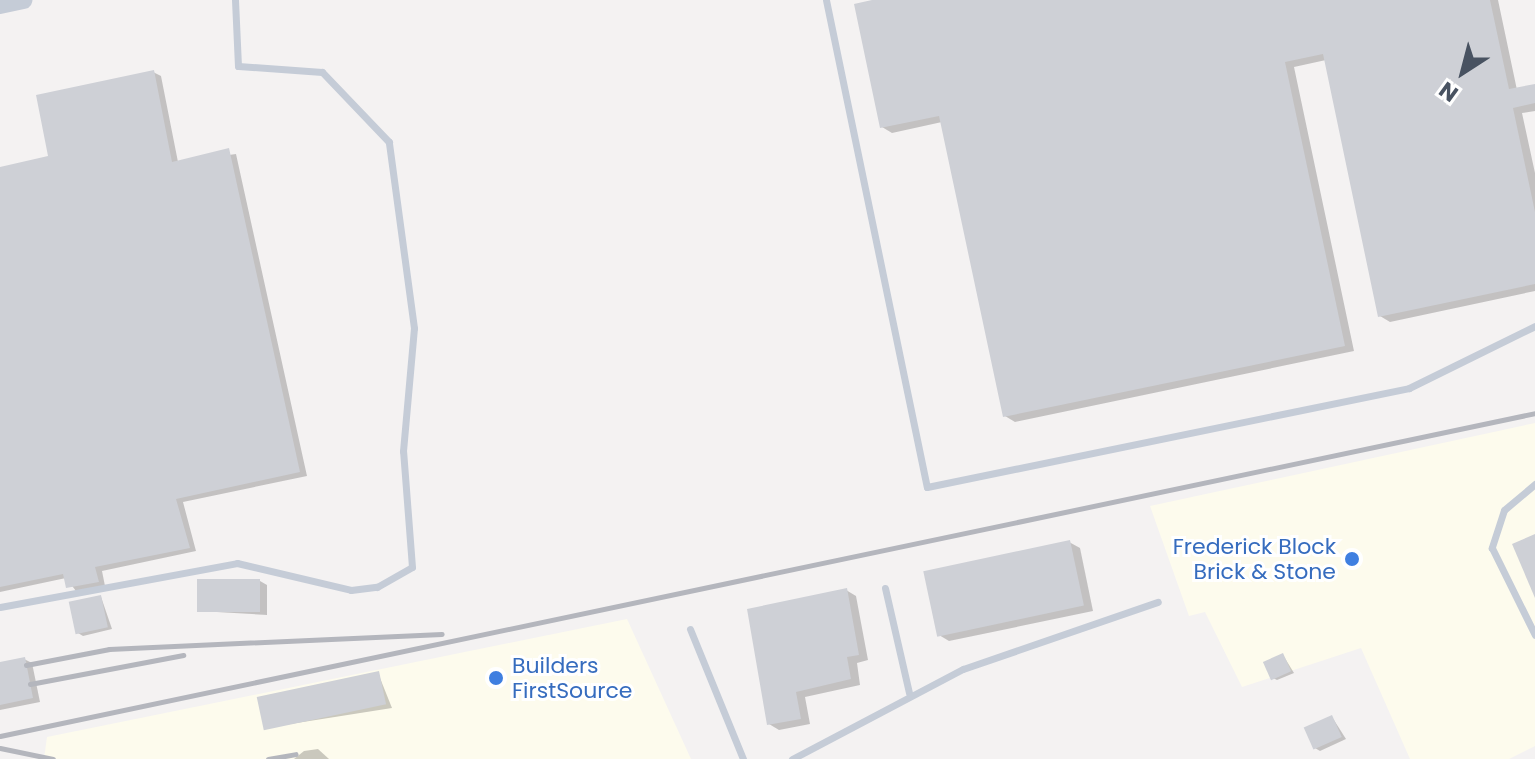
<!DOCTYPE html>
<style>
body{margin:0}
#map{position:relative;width:1535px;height:759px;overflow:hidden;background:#f4f2f2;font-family:Poppins,sans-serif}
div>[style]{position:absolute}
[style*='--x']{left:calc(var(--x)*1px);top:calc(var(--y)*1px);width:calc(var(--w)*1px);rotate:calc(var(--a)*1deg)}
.commercial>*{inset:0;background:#fdfbed}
.shadow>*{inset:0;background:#0003}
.building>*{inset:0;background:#ced0d6;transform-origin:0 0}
.service>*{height:7px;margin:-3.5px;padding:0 3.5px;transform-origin:3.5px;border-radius:3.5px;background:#c5ccd7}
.tertiary>*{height:18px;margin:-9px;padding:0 9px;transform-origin:9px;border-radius:9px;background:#c5ccd7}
.rail>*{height:5px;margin:-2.5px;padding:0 2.5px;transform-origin:2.5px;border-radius:2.5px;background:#b4b6bd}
.dots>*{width:22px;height:22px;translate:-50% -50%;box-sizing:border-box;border:4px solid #fff;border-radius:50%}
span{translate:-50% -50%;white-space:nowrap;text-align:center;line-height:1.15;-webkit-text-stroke:6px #fff;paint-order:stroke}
.shop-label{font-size:22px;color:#366cbe}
.right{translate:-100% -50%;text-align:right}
.left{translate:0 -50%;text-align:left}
.north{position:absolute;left:1423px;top:32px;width:80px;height:80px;-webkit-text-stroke:6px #fff;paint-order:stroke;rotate:216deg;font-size:22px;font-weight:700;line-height:32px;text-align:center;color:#485261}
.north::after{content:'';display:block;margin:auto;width:28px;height:36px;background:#485261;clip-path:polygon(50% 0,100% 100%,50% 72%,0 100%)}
</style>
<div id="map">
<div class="commercial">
<i style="clip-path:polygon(1535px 423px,1535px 746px,1509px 759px,1410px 759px,1361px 648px,1242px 687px,1205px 612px,1189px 616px,1150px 506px)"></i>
<i style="clip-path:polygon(627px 619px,691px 759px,44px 759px,47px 737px)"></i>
</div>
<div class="shadow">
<i style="clip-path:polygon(882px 0,1498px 0,1517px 90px,1535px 86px,1535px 111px,1522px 113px,1535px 173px,1535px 291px,1390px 322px,1380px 316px,1326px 60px,1294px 67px,1354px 351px,1015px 422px,1005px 416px,942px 122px,892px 133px,882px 127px)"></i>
<i style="clip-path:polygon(153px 72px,161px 76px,178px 162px,236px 154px,307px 476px,183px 502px,196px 551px,102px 571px,105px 586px,76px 591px,66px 578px,0 592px,0 169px,50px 158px)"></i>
<i style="clip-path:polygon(1069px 542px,1080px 548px,1093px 611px,949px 641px,939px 635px)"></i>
<i style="clip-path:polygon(260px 581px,267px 585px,267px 615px,199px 611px)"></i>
<i style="clip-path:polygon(846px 590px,856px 596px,868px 660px,857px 663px,860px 685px,805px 697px,810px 724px,779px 730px,769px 724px)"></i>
<i style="clip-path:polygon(101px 597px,112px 629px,83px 636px,78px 633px)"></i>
<i style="clip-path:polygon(1283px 655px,1294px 673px,1277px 680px,1273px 678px)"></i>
<i style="clip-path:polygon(24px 659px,32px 663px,40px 702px,0 710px,0 664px)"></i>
<i style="clip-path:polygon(378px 673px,392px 708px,265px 728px)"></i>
<i style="clip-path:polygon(1332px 717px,1346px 739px,1320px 751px,1315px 748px)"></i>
<i style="clip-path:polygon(318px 749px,329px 759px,294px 759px,304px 751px)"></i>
</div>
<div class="building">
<i style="clip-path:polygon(872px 0,1490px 0,1509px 89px,1535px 84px,1535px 103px,1513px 108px,1535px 212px,1535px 284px,1378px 317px,1323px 54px,1285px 62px,1345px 346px,1003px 417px,939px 116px,880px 128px,854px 4px)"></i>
<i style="clip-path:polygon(154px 70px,172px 162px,229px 148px,300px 472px,176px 499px,190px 548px,95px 567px,99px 582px,66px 588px,63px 574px,0 587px,0 167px,48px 156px,36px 95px)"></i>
<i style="clip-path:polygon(1535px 534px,1535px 598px,1512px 544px)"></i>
<i style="left:1070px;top:540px;width:67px;height:150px;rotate:78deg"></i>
<i style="left:197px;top:579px;width:63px;height:33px"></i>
<i style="clip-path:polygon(847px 588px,859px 655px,847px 657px,851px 679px,796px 692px,801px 719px,767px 725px,747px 609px)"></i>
<i style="left:101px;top:595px;width:33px;height:33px;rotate:78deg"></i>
<i style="left:1283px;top:653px;width:20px;height:22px;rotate:66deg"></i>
<i style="clip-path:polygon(25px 657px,33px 698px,0 705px,0 662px)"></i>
<i style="left:379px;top:671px;width:34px;height:125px;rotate:78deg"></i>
<i style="left:1332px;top:715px;width:24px;height:31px;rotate:66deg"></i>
</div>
<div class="service">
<i style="--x:826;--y:0;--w:497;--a:78.3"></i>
<i style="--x:927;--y:487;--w:492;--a:-11.6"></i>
<i style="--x:1409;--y:388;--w:140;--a:-26.2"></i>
<i style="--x:1535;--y:484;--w:40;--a:140"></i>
<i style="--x:1504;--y:510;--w:40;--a:108"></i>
<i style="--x:1492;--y:548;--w:97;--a:63.7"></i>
<i style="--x:885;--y:588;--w:108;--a:77.1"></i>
<i style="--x:0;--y:607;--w:241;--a:-10.5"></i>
<i style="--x:237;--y:563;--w:117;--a:13.3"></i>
<i style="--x:351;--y:590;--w:26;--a:-7"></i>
<i style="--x:377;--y:587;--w:40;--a:-29.7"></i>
<i style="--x:412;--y:567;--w:116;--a:-94.4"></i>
<i style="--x:403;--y:451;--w:123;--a:-84.9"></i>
<i style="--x:414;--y:328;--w:188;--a:-97.7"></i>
<i style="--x:389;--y:142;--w:97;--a:-133.7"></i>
<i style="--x:322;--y:72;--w:84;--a:-175.9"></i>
<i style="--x:238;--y:66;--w:66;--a:-92.6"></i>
<i style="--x:690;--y:629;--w:140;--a:67.8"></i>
<i style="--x:792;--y:759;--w:193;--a:-27.8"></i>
<i style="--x:963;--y:669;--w:206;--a:-19"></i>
</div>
<div class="tertiary">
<i style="--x:0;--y:5;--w:24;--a:-12"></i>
</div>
<div class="rail">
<i style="--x:26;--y:665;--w:85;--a:-10.9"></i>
<i style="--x:109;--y:649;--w:333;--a:-2.6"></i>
<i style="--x:30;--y:684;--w:156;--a:-10.7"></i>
<i style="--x:0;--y:736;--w:1569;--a:-11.88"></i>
<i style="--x:0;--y:748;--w:54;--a:11.7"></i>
<i style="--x:268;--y:759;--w:28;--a:-10"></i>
</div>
<div class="dots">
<i style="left:1352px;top:559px;background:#3f7fe0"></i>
<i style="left:496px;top:678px;background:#3f7fe0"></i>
</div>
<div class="shop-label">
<span class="right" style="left:1336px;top:559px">Frederick Block<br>Brick &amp; Stone</span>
<span class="left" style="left:512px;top:678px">Builders<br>FirstSource</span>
</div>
<div class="north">N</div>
</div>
